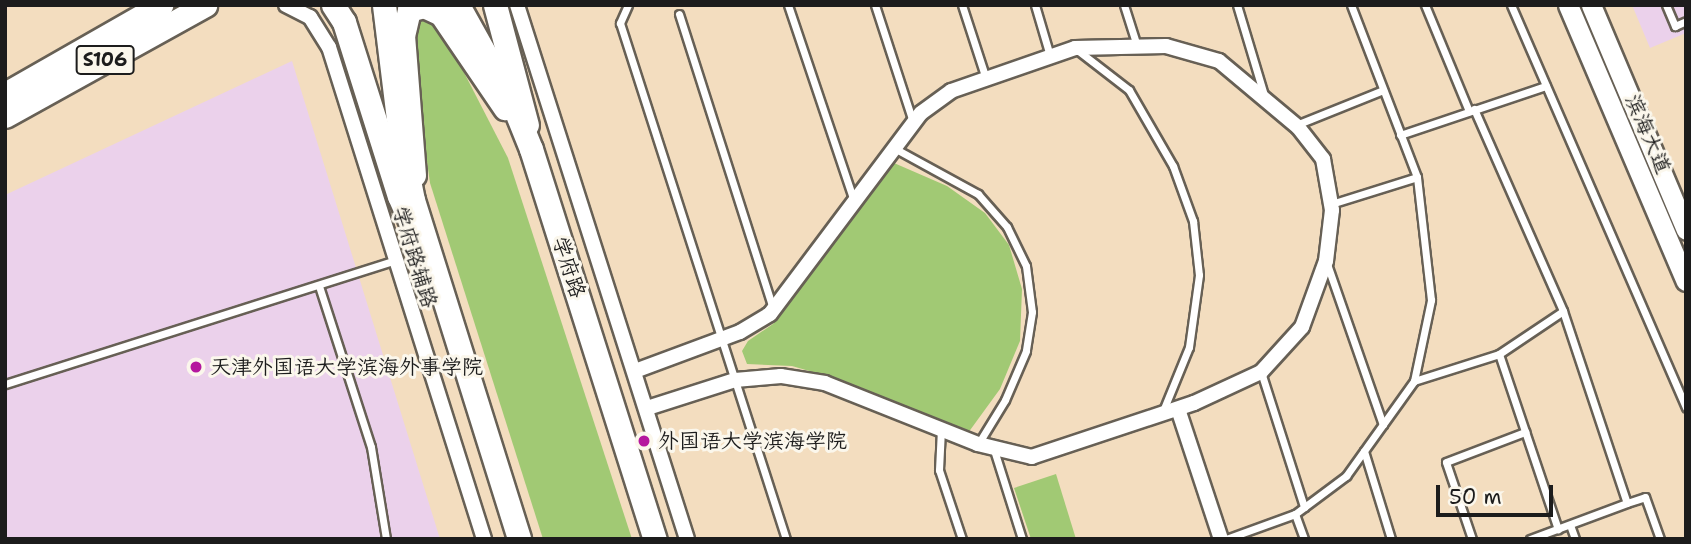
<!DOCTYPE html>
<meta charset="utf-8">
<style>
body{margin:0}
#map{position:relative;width:1691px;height:544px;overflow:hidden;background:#f3ddbf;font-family:"Shantell Sans","LXGW WenKai TC",sans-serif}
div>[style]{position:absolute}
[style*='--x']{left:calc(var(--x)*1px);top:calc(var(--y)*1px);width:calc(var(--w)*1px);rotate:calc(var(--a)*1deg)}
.built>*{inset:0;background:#ebd1eb}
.green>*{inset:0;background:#a1c974}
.roads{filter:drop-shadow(2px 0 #676055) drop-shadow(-2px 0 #676055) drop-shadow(0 2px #676055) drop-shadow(0 -2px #676055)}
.service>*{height:7px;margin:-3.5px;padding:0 3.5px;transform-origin:3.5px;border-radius:3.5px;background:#fff}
.minor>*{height:14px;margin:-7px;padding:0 7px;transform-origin:7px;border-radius:7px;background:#fff}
.secondary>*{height:19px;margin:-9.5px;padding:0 9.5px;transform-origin:9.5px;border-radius:9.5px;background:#fff}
.primary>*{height:23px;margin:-11.5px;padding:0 11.5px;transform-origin:11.5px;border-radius:11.5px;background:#fff}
.trunk>*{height:23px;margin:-11.5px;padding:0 11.5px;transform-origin:11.5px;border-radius:11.5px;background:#fff}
.dots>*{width:19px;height:19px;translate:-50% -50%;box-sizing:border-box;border:4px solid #fbf7ec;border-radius:50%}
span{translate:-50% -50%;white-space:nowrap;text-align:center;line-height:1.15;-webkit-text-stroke:6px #fbf7ec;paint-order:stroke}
.shield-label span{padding:2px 5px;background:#fbf7ec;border:2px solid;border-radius:5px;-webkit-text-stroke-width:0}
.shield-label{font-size:19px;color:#1c1c1c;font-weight:700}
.street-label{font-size:21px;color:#1c1c1c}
.poi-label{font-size:21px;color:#1c1c1c}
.left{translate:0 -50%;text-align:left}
.frame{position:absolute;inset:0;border:7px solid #1c1c1c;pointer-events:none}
.scale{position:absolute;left:1436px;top:485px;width:117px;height:32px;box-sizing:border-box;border:4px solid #1c1c1c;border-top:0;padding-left:9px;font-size:21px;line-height:24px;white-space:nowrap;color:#1c1c1c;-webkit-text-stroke:5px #fbf7ec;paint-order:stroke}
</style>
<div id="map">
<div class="built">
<i style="clip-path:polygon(1632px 5px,1686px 5px,1686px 33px,1650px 48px)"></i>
<i style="clip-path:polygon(292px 61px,440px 539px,5px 539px,5px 195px)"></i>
</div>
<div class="green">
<i style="clip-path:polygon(417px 17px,437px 20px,508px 158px,632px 539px,543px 539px,430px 183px,409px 32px)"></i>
<i style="clip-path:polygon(894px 163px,947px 186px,985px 213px,1009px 245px,1022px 289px,1020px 341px,1000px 389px,968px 433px,830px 377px,792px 366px,747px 364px,742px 351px,748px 341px,773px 324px)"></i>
<i style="clip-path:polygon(1056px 474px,1076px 539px,1031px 539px,1014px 488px)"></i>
</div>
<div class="roads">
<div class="service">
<i style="--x:628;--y:5;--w:20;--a:114"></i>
<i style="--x:620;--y:23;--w:542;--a:72.17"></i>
<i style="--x:788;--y:5;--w:207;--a:71.4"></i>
<i style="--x:875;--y:5;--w:123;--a:72"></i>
<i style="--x:962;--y:5;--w:78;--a:72"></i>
<i style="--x:1035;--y:5;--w:53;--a:73.6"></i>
<i style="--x:1124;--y:5;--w:43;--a:72.4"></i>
<i style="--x:1237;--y:5;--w:94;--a:73.3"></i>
<i style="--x:1425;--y:5;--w:115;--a:67.5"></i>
<i style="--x:1511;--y:5;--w:439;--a:66.5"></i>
<i style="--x:1666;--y:5;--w:23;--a:67"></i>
<i style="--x:1675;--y:26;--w:12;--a:-24"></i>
<i style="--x:679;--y:14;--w:310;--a:72.3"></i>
<i style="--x:1076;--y:49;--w:67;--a:37.7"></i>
<i style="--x:1129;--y:90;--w:88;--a:59.9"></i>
<i style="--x:1173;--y:166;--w:59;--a:70"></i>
<i style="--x:1193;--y:221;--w:54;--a:83.7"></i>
<i style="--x:1199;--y:275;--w:73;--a:97.9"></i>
<i style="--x:1189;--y:347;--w:71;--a:112.2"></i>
<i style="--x:1474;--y:109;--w:221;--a:66.2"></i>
<i style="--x:1563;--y:311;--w:202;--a:71.6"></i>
<i style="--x:1627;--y:503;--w:19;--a:-18"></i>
<i style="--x:1645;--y:497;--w:45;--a:70.3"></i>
<i style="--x:1296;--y:125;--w:94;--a:-21.9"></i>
<i style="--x:1400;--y:135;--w:154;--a:-18.6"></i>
<i style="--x:894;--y:148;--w:96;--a:28.7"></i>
<i style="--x:978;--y:194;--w:44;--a:48.7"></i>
<i style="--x:1007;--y:227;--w:43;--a:64"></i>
<i style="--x:1026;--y:266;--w:46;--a:82.6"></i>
<i style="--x:1032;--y:312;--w:39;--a:99"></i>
<i style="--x:1026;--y:351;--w:53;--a:113.2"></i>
<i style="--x:1005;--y:400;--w:52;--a:121.5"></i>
<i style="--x:1331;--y:204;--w:90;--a:-17.4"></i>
<i style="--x:1327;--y:264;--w:170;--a:70.8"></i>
<i style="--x:319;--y:286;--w:169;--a:72.1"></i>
<i style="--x:371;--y:447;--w:93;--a:80.7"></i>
<i style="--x:1499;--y:354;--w:185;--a:71.4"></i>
<i style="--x:1261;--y:372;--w:142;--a:72.3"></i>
<i style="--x:1414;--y:381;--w:89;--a:-17.6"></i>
<i style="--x:1499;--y:354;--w:77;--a:-33.9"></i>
<i style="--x:5;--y:384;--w:407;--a:-17.6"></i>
<i style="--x:941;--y:429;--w:41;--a:92.8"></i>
<i style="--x:939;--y:470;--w:73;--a:71.6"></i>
<i style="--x:994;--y:450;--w:93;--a:72.5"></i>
<i style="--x:1364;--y:451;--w:92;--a:72.9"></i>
<i style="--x:1295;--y:514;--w:27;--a:70"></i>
<i style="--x:1570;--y:525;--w:15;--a:70"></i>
<i style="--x:1226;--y:539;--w:73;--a:-19.9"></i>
<i style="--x:1295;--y:514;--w:64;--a:-36.7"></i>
<i style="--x:1346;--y:476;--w:117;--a:-54.4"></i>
<i style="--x:1414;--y:381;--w:83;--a:-78.1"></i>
<i style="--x:1431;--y:300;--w:124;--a:-96.5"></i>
<i style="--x:1417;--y:177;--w:184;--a:-111"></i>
<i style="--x:1472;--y:539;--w:81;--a:-108.7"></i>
<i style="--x:1446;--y:462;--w:85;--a:-20.8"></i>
<i style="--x:1530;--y:539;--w:103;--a:-20.4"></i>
</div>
<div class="minor">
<i style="--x:286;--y:5;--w:27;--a:27"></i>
<i style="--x:310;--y:17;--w:36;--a:58"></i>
<i style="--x:329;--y:47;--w:516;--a:72.51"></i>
<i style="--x:517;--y:5;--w:560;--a:72.34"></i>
<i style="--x:635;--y:371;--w:112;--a:-20.4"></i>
<i style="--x:740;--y:332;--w:35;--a:-31"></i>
<i style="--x:770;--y:314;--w:251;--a:-53.1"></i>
<i style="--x:921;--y:113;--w:37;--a:-36"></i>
<i style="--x:951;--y:91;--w:131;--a:-19.1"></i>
<i style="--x:1075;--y:48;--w:91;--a:-1.3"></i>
<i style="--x:1166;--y:46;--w:55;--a:15.8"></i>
<i style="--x:1219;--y:61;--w:103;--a:39.9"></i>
<i style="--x:1298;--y:127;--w:41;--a:52"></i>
<i style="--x:1323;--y:159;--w:52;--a:80"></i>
<i style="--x:1332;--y:210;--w:51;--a:96.7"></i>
<i style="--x:1326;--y:261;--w:70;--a:110"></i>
<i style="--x:1302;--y:327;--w:61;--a:132.3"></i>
<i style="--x:1261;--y:372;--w:74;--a:155.2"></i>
<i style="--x:1194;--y:403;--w:171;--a:161.6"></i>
<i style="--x:1032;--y:457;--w:56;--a:-166.5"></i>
<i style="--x:978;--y:444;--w:165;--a:-158.3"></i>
<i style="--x:825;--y:383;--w:45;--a:-171"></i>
<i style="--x:781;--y:376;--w:46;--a:175"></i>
<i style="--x:735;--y:380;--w:92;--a:162.3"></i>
<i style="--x:1178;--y:409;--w:137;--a:71.7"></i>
</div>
<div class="secondary">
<i style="--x:1568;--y:5;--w:300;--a:66.9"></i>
<i style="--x:1591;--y:5;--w:244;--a:67.1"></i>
</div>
<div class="primary">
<i style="--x:333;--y:5;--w:20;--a:57"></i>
<i style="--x:344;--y:22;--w:182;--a:72.5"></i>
<i style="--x:399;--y:196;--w:39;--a:66"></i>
<i style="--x:495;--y:5;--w:124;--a:75.1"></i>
<i style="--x:5;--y:94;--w:180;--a:-29.7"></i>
<i style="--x:5;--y:116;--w:229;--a:-29"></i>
<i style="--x:414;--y:175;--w:139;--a:-94.5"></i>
<i style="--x:403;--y:36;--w:27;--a:-77"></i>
<i style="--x:409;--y:10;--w:16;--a:-15"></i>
<i style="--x:424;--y:6;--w:19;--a:25"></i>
<i style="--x:441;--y:14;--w:114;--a:55.8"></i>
</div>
<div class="trunk">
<i style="--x:384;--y:5;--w:132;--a:83"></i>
<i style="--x:400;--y:136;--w:65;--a:78.5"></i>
<i style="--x:413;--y:200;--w:355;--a:72.6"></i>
<i style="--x:458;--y:5;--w:111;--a:60.9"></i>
<i style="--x:512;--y:102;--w:51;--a:68"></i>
<i style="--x:531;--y:149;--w:409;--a:72.4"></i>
</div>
</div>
<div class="dots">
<i style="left:196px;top:367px;background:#b5179e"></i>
<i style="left:644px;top:441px;background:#b5179e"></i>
</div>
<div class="shield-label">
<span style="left:105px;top:60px">S106</span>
</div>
<div class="street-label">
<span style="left:1648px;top:134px;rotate:67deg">滨海大道</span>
<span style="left:415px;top:257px;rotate:73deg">学府路辅路</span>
<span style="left:569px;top:267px;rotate:72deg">学府路</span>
</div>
<div class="poi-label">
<span class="left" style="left:210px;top:367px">天津外国语大学滨海外事学院</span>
<span class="left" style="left:658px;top:441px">外国语大学滨海学院</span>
</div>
<div class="frame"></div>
<div class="scale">50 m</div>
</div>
